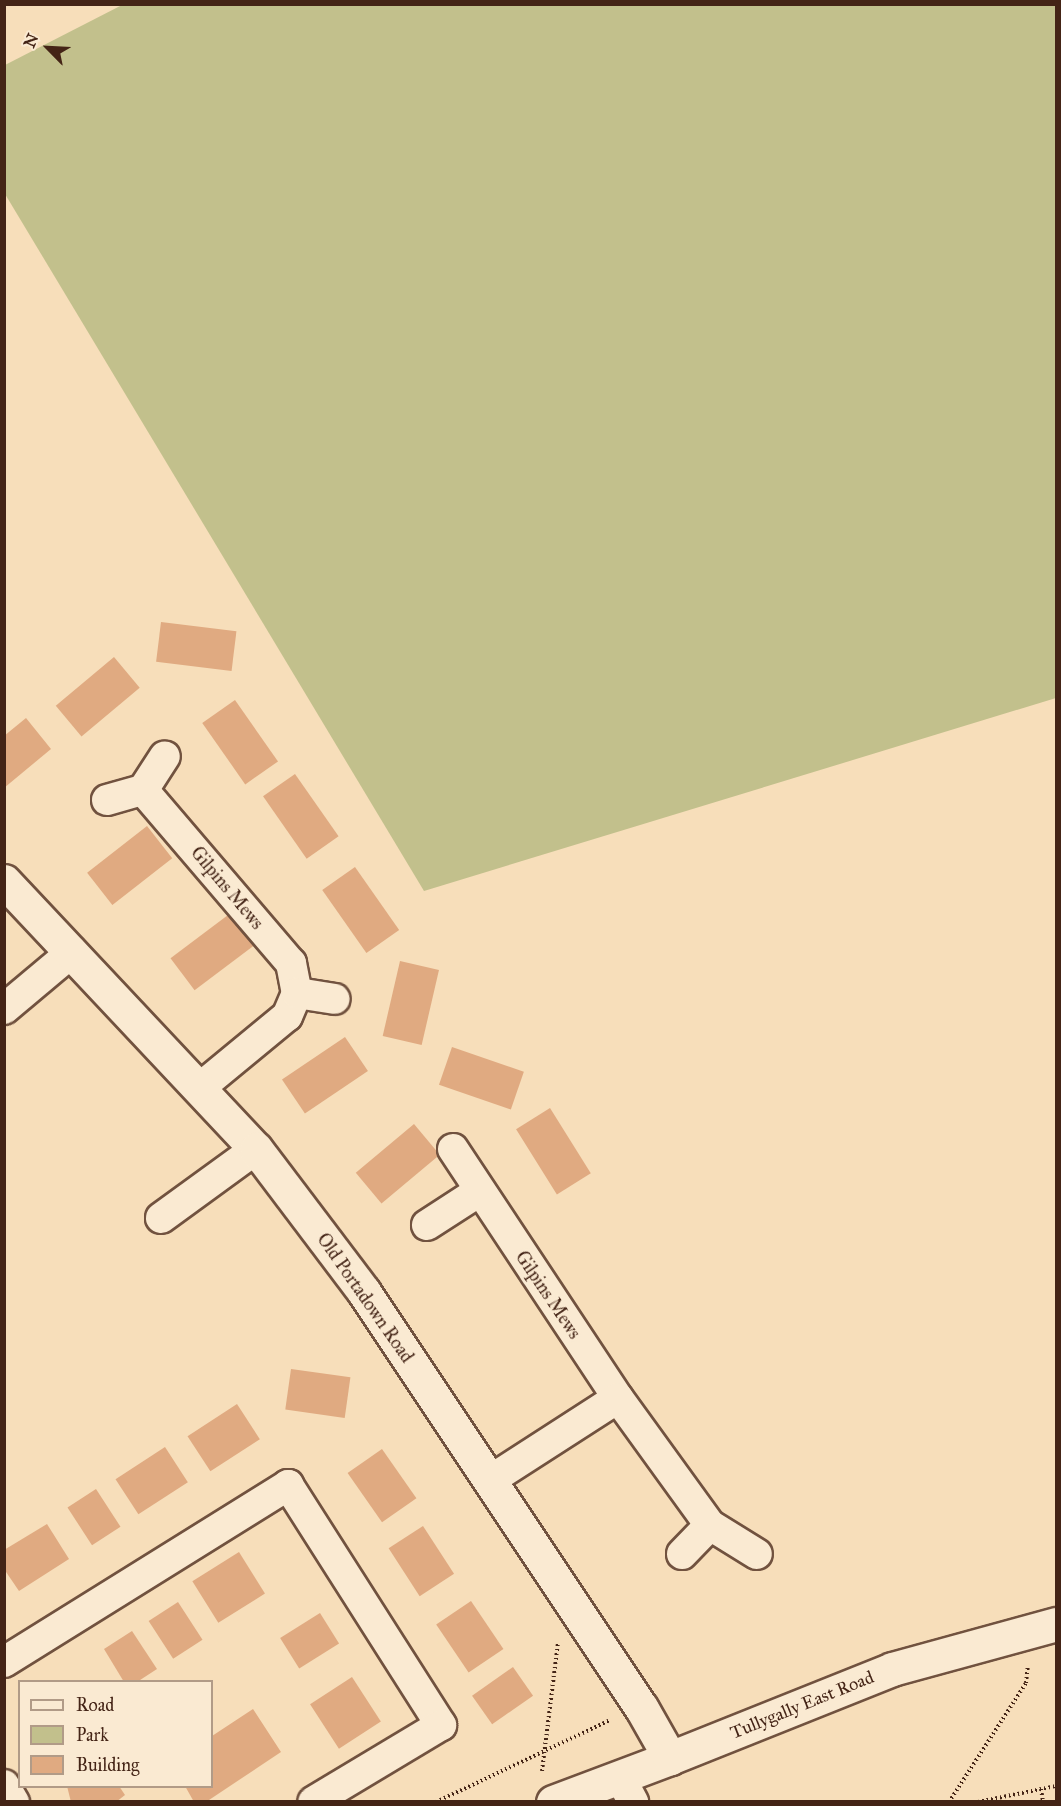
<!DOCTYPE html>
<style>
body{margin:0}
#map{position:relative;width:1061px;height:1806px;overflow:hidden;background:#f7deba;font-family:"IM FELL Great Primer",serif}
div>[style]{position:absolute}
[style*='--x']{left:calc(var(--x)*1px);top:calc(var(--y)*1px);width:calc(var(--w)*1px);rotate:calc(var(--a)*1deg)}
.green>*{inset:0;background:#c2c08c}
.building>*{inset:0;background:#e0aa81;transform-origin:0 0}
.path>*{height:4px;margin-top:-2px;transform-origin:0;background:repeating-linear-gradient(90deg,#442416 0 1.5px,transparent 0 4.5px)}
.roads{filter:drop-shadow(2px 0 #71523f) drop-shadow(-2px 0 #71523f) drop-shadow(0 2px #71523f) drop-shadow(0 -2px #71523f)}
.minor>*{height:30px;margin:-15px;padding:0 15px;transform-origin:15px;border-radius:15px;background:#faead2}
.tertiary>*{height:33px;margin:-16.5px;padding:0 16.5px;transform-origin:16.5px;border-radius:16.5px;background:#faead2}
.secondary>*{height:33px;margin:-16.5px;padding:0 16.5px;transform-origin:16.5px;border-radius:16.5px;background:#faead2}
span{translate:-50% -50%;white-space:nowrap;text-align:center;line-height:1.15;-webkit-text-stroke:5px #faead2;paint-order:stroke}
.street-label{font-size:18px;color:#442416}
.frame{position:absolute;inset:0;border:6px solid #442416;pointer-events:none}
.legend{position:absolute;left:18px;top:1680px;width:195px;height:108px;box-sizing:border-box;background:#faead2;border:2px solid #b19b87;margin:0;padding:8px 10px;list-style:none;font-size:18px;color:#442416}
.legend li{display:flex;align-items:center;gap:12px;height:30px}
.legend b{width:30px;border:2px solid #b19b87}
.north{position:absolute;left:18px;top:18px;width:60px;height:60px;-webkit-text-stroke:4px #faead2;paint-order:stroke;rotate:294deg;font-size:16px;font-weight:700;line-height:24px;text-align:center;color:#442416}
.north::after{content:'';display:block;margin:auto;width:21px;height:27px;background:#442416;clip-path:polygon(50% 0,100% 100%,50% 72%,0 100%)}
</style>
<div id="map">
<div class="green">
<i style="clip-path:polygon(124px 4px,1056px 5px,1056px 698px,424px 891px,5px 194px,5px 65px)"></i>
</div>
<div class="building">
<i style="left:161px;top:622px;width:76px;height:40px;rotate:7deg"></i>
<i style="left:114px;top:657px;width:40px;height:76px;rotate:50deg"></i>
<i style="left:235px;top:700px;width:75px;height:40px;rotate:55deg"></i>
<i style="clip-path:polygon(26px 718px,51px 749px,4px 788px,4px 736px)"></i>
<i style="left:295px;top:774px;width:76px;height:39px;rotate:55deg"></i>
<i style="left:147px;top:826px;width:41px;height:76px;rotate:52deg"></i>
<i style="left:355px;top:867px;width:77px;height:40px;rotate:55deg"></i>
<i style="left:232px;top:912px;width:40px;height:77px;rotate:53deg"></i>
<i style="left:400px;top:961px;width:40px;height:77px;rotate:13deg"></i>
<i style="left:345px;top:1037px;width:41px;height:76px;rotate:56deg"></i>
<i style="left:452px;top:1047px;width:76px;height:40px;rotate:19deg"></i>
<i style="left:550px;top:1108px;width:77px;height:40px;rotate:58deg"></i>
<i style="left:414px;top:1124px;width:40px;height:76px;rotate:50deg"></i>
<i style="left:291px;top:1369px;width:60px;height:41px;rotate:8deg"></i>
<i style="left:237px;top:1404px;width:42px;height:59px;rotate:57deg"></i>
<i style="left:165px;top:1447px;width:42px;height:59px;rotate:57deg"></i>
<i style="left:382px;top:1449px;width:60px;height:42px;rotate:55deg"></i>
<i style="left:96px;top:1489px;width:45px;height:34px;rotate:57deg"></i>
<i style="clip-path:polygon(47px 1524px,69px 1559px,19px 1591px,4px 1569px,4px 1550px)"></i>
<i style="left:423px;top:1526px;width:57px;height:41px;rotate:57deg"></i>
<i style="left:239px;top:1552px;width:49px;height:55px;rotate:58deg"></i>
<i style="left:471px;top:1601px;width:58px;height:42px;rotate:56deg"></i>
<i style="left:178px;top:1602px;width:45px;height:35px;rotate:57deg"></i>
<i style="left:320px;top:1613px;width:36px;height:47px;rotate:58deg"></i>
<i style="clip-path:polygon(132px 1631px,157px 1669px,137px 1682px,124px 1682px,104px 1649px)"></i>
<i style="left:513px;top:1667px;width:35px;height:50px;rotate:55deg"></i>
<i style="left:352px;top:1677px;width:53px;height:50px;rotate:57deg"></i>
<i style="clip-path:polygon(253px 1709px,281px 1752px,206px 1802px,194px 1802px,185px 1786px,212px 1786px,212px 1736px)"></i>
<i style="clip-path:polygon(67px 1786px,119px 1786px,125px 1795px,116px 1802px,71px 1802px)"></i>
</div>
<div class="path">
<i style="--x:542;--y:1771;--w:130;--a:-82.9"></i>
<i style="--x:1041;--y:1789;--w:13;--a:81"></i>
<i style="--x:436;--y:1802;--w:192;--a:-25.2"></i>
<i style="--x:949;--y:1802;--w:142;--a:-57.1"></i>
<i style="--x:1026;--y:1683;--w:18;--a:-84"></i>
<i style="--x:978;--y:1802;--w:80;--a:-11.6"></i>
</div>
<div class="roads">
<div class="minor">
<i style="--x:143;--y:790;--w:228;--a:49.5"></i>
<i style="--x:291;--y:963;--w:31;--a:79"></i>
<i style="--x:297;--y:993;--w:25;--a:113"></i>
<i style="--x:287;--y:1016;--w:110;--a:140.5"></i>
<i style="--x:107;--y:800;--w:37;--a:-16"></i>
<i style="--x:143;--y:790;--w:40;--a:-57.1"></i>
<i style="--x:297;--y:993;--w:38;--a:9"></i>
<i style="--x:4;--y:1009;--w:89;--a:-40"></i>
<i style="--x:453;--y:1149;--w:299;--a:56.5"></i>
<i style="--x:618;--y:1398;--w:157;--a:54.1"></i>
<i style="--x:710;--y:1525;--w:55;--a:31.7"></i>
<i style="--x:161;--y:1218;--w:117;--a:-36"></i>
<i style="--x:427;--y:1225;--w:61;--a:-32.9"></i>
<i style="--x:489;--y:1481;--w:153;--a:-32.8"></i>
<i style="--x:682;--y:1554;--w:40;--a:-46"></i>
<i style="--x:4;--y:1662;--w:335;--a:-31.9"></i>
<i style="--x:288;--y:1485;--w:285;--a:57.5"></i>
<i style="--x:441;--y:1725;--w:149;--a:149"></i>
<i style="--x:621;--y:1779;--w:26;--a:62"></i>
<i style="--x:4;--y:1785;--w:20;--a:60"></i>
</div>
<div class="tertiary">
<i style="--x:553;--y:1802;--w:125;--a:-20.6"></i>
</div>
<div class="secondary">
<i style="--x:4;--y:881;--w:368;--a:46.8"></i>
<i style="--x:256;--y:1149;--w:179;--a:52.9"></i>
<i style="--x:364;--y:1292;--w:499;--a:56.3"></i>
<i style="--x:641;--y:1707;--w:59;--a:60.4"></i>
<i style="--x:670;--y:1758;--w:239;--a:-21.8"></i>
<i style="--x:892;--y:1669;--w:170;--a:-15.3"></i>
</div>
</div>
<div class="street-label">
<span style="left:227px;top:888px;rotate:50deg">Gilpins Mews</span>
<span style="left:548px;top:1295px;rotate:56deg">Gilpins Mews</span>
<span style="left:365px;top:1298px;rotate:55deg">Old Portadown Road</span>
<span style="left:802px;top:1705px;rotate:-22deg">Tullygally East Road</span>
</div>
<div class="frame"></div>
<ul class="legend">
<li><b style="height:8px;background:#faead2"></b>Road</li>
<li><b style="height:16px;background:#c2c08c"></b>Park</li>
<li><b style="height:16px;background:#e0aa81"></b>Building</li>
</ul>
<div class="north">N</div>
</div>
